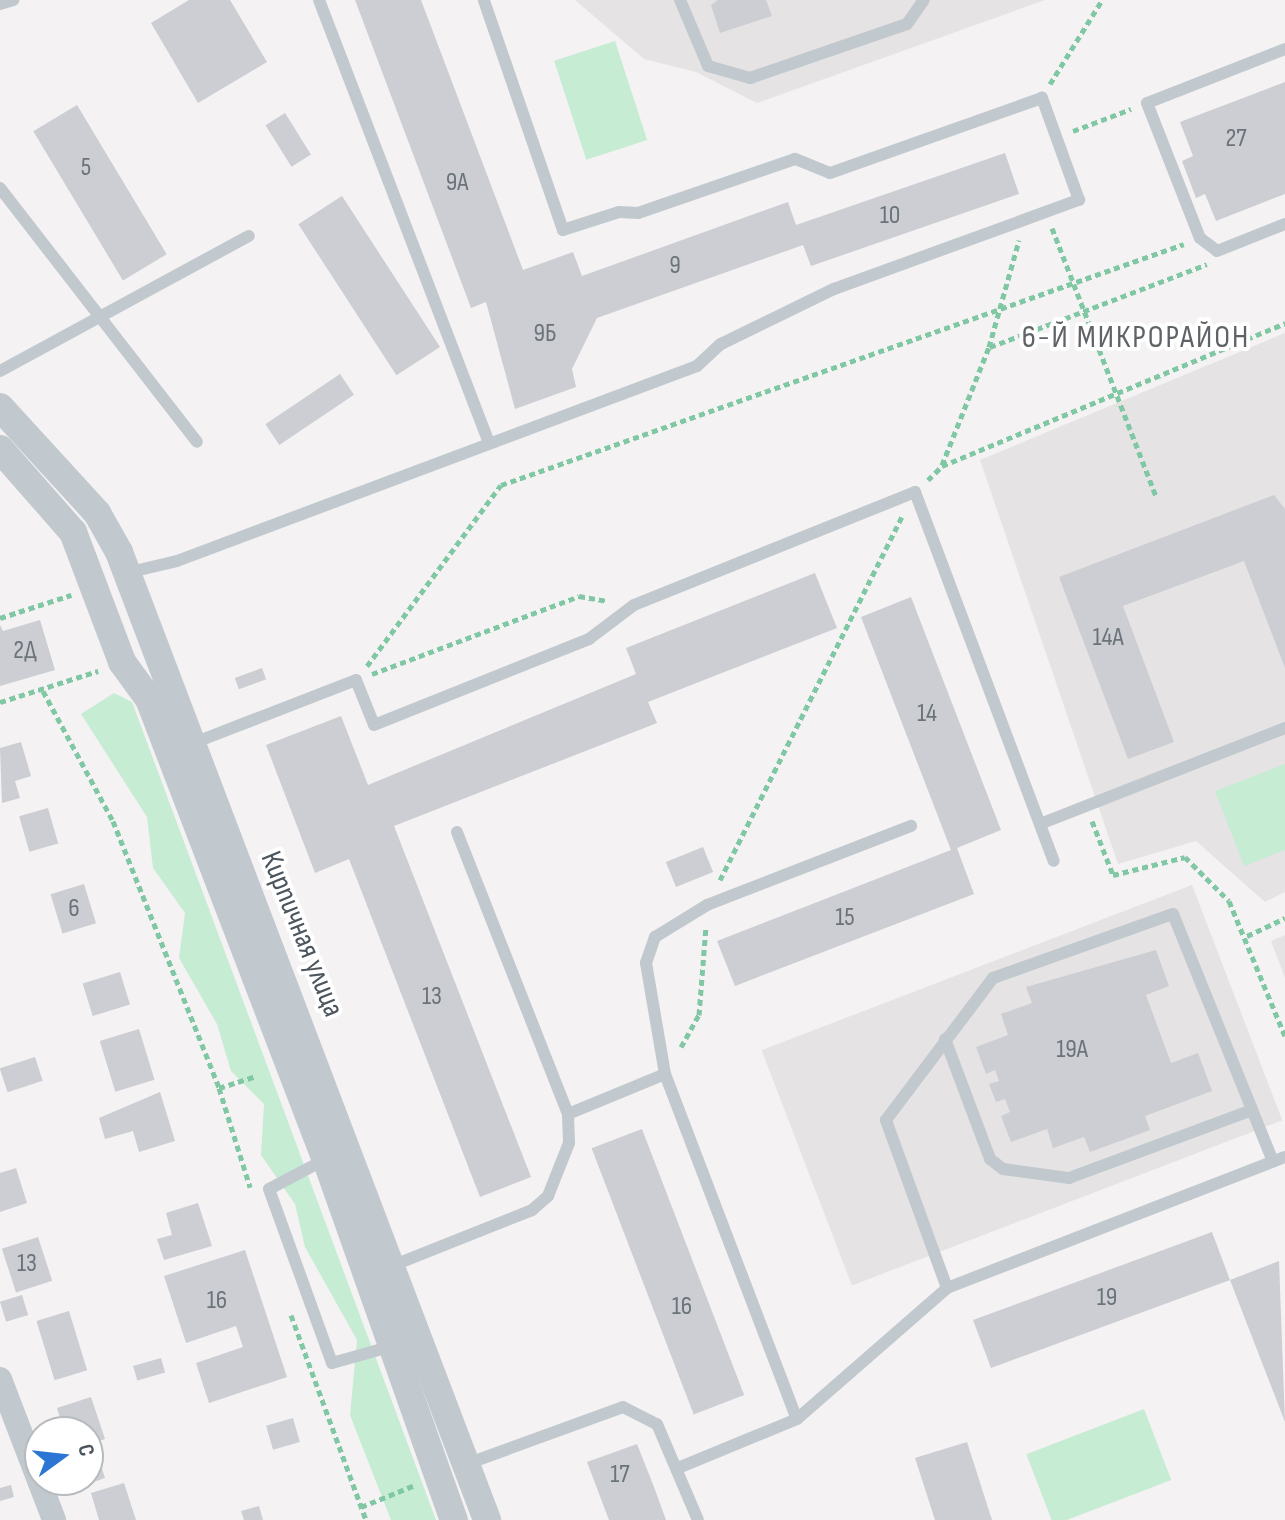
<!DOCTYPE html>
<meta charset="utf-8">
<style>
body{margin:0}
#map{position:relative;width:1285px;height:1520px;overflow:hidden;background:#f4f2f2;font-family:"Sofia Sans Condensed",sans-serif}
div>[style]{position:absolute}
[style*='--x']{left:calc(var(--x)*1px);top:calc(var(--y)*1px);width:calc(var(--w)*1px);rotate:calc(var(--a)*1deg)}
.education>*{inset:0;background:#e5e3e3;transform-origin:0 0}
.green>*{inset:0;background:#c6ecd4;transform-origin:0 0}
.building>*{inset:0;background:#ccced3;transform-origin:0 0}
.path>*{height:5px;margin-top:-2.5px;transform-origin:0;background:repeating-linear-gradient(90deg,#80c7a4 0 6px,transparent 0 10px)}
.service>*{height:12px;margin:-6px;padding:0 6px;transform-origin:6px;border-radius:6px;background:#c1c9cf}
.minor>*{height:24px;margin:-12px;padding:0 12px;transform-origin:12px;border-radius:12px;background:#c1c9cf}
.tertiary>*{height:28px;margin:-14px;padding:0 14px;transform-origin:14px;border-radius:14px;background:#c1c9cf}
span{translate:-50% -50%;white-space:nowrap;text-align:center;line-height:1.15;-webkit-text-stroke:8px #fff;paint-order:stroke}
.number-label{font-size:26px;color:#6b737a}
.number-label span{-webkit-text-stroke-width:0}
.street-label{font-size:30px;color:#4b555d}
.neighbourhood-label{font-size:32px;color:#5f6266;letter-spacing:2px}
.north{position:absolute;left:24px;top:1416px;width:80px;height:80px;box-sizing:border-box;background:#fff;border:2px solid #b7bbbe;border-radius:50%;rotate:75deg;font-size:22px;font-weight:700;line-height:32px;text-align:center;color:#4b555d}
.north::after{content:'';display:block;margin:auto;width:28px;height:36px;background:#2b76d4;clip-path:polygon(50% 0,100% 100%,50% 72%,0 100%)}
</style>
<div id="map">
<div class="education">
<i style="clip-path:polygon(575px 0,1045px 0,757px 103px,696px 72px,644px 59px)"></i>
<i style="clip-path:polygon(1285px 333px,1285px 892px,1265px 902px,1196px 841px,1118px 864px,980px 460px)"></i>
<i style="left:1192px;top:885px;width:252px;height:461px;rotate:69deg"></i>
<i style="clip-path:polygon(1285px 935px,1285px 978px,1271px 941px)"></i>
</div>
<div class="green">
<i style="left:615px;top:41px;width:104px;height:64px;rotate:72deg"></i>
<i style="clip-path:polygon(114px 693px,132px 702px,436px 1520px,391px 1520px,350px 1415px,357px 1340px,305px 1247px,295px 1204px,261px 1155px,264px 1104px,231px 1071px,217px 1024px,179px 958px,185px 913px,153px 868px,147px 817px,81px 714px)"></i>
<i style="clip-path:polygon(1285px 764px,1285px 850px,1244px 866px,1215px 791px)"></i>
<i style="left:1144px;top:1409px;width:76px;height:126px;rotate:69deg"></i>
</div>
<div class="building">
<i style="clip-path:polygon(189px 0,230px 0,267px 62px,198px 103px,151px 23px)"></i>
<i style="clip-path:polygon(355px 0,421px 0,523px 270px,573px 252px,582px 276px,788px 202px,796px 225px,1005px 153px,1019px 194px,811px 266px,803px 245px,597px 318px,572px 369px,576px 387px,515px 409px,486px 302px,471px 308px)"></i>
<i style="clip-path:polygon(718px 0,766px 0,772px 16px,720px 33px,711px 5px)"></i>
<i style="clip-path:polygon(1285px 82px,1285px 194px,1216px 221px,1205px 194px,1196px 198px,1182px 161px,1193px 156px,1180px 122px)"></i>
<i style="left:77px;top:105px;width:174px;height:51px;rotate:59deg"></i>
<i style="left:285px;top:113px;width:49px;height:23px;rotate:58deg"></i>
<i style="left:342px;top:196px;width:180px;height:52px;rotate:57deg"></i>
<i style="left:340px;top:374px;width:25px;height:90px;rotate:56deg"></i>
<i style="clip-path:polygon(1274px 495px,1285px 509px,1285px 668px,1244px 561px,1123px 606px,1174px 742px,1128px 759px,1059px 577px)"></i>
<i style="clip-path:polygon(815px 573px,837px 628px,648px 702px,657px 723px,394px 826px,531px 1177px,480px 1197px,349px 859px,315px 873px,266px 745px,341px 716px,368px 785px,636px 674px,626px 648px)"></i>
<i style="clip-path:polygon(911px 597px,1001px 830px,957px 848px,974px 894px,735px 986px,717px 941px,951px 850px,861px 617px)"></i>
<i style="clip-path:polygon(40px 620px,55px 670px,0 686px,0 625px,3px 631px)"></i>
<i style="left:262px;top:668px;width:12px;height:29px;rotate:70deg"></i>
<i style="clip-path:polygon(21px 742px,31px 776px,15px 781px,20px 798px,2px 803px,0 748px)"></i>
<i style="left:48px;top:808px;width:37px;height:30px;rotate:74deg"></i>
<i style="left:703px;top:847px;width:27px;height:40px;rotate:68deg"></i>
<i style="left:84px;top:884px;width:41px;height:35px;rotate:73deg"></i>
<i style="clip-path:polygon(1156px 950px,1169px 986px,1146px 995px,1171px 1063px,1198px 1053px,1212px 1091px,1145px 1116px,1150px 1130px,1090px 1152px,1084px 1137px,1053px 1148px,1047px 1129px,1011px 1142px,1001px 1116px,1010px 1112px,1005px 1099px,996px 1102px,989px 1084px,999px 1081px,995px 1070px,986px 1074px,976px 1047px,1008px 1035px,1001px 1014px,1032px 1003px,1026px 987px)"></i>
<i style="left:120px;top:972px;width:34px;height:39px;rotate:73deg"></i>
<i style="left:139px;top:1029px;width:53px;height:41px;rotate:73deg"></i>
<i style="left:35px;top:1057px;width:25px;height:37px;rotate:72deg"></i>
<i style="clip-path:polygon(160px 1092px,175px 1141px,139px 1152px,133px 1131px,105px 1139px,99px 1118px)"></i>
<i style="left:642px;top:1129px;width:285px;height:54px;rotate:69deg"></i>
<i style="clip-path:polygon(16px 1168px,27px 1203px,0 1212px,0 1173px)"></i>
<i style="clip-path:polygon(198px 1203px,212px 1246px,164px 1260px,157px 1239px,172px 1235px,166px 1213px)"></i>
<i style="clip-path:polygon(1212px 1232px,1230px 1280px,1279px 1261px,1285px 1422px,1230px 1280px,991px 1368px,973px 1320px)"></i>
<i style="left:38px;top:1237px;width:46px;height:38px;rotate:72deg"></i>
<i style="clip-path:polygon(245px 1250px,287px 1377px,209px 1403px,196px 1363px,243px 1347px,236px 1326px,186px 1343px,164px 1276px)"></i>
<i style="left:22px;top:1295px;width:21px;height:23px;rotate:73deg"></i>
<i style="left:69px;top:1311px;width:62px;height:34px;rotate:73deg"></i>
<i style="left:161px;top:1358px;width:15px;height:29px;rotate:74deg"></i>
<i style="clip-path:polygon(91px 1397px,105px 1439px,88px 1445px,88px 1432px,64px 1432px,57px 1408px)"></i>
<i style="left:293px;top:1418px;width:25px;height:28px;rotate:74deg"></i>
<i style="clip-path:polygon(967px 1442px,992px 1520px,935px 1520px,915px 1458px)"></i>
<i style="clip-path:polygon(637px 1444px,654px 1487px,666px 1520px,609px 1520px,587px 1462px)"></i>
<i style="clip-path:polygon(95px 1447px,105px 1478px,68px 1491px,64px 1480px,88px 1480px,88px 1449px)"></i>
<i style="clip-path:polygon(124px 1483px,136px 1520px,99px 1520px,91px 1493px)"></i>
<i style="clip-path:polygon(11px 1485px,14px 1497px,0 1501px,0 1488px)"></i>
<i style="clip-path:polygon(259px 1506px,263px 1520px,244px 1520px,241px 1511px)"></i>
</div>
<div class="path">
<i style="--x:1050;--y:84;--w:99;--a:-58.2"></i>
<i style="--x:1073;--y:131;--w:62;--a:-20.8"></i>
<i style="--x:1052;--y:228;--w:287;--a:68.8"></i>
<i style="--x:990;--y:347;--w:232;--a:-20.9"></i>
<i style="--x:942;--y:465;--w:127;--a:-68.3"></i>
<i style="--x:989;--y:347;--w:111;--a:-74.3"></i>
<i style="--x:928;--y:480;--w:20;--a:-45"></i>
<i style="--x:942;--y:466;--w:372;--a:-22.6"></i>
<i style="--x:0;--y:618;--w:75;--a:-17.9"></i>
<i style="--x:367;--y:666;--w:225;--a:-53.5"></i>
<i style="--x:501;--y:485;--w:724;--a:-19.44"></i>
<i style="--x:372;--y:674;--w:221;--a:-20.6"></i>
<i style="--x:579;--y:596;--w:28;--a:10"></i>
<i style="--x:43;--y:691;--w:148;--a:61.7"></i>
<i style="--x:113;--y:821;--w:287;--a:68.3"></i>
<i style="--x:219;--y:1088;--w:104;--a:72.6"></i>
<i style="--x:0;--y:702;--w:103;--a:-17.6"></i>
<i style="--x:1092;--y:821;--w:58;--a:68.7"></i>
<i style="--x:1113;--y:875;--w:74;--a:-14"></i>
<i style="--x:1185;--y:857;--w:62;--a:45"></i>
<i style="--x:1229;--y:901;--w:146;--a:67.5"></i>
<i style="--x:720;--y:880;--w:406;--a:-63.4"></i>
<i style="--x:1247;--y:936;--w:42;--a:-25.3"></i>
<i style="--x:681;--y:1047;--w:37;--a:-61"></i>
<i style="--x:699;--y:1015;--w:88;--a:-85.5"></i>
<i style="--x:219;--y:1088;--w:38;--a:-18"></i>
<i style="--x:291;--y:1315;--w:218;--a:69.9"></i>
<i style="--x:361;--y:1507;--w:58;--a:-22.2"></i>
</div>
<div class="service">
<i style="--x:319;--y:0;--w:474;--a:69"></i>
<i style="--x:680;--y:0;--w:72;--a:67"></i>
<i style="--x:708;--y:66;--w:44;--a:15.9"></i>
<i style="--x:750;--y:78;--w:166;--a:-19"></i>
<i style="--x:907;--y:24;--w:29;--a:-55"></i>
<i style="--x:0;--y:4;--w:14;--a:-17"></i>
<i style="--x:1285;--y:49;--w:148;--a:158.6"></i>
<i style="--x:1147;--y:103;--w:145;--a:68.6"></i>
<i style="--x:1200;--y:238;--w:21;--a:37"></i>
<i style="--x:1217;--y:251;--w:73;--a:-21.7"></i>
<i style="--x:0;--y:188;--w:321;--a:52.2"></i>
<i style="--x:0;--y:371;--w:283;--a:-28.5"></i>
<i style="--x:126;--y:573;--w:52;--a:-13.2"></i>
<i style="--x:177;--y:561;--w:555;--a:-20.56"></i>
<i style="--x:697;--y:366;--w:33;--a:-43"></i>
<i style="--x:721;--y:344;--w:126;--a:-26"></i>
<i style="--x:834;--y:289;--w:261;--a:-20"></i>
<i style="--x:1079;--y:200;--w:109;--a:-109.9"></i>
<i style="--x:1042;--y:98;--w:225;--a:160.5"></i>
<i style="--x:830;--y:173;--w:38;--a:-158"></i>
<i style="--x:795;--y:159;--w:166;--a:161"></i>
<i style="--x:638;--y:213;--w:19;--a:-177"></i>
<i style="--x:619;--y:212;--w:59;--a:162.2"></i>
<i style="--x:563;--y:230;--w:243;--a:-109"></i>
<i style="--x:191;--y:744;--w:177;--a:-21.2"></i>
<i style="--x:356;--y:680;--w:48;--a:68.2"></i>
<i style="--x:374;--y:725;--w:232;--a:-21.8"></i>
<i style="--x:589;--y:639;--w:56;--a:-37.1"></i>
<i style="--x:634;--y:605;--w:303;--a:-21.9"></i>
<i style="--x:915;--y:492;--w:394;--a:69.4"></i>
<i style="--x:1040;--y:824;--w:263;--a:-21.4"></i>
<i style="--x:945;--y:1039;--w:128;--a:69.4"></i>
<i style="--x:990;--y:1159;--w:16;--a:38"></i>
<i style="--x:1003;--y:1169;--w:67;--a:7.8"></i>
<i style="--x:1069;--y:1178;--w:195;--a:-20.4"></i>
<i style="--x:665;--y:1074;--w:113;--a:-99.7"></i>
<i style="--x:646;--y:963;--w:28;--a:-71"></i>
<i style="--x:655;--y:937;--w:61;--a:-31.6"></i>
<i style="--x:707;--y:905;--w:219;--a:-21.2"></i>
<i style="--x:568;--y:1114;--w:105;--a:-22.4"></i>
<i style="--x:665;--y:1074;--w:369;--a:69.1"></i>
<i style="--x:797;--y:1419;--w:129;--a:157.6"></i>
<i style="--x:326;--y:1159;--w:64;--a:152.2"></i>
<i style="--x:269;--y:1189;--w:185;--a:70.1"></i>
<i style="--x:332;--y:1363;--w:63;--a:-15.6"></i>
<i style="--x:389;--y:1267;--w:154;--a:-21.7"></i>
<i style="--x:532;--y:1210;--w:21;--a:-41"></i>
<i style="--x:548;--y:1196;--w:57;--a:-68.4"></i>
<i style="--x:569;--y:1143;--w:29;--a:-92"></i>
<i style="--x:568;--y:1114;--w:303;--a:-111.5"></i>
<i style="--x:947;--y:1288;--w:179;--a:-110"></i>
<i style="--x:886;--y:1120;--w:178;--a:-53"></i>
<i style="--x:993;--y:978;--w:191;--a:-19.6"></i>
<i style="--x:1173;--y:914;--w:267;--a:68"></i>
<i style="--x:797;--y:1419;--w:199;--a:-41.1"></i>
<i style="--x:947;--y:1288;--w:362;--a:-21.2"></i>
<i style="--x:464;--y:1465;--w:169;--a:-20"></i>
<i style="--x:623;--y:1407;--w:38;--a:27"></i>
<i style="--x:657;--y:1424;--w:104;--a:66.9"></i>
</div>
<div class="minor">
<i style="--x:0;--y:1379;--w:151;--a:69"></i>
</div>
<div class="tertiary">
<i style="--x:0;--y:407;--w:144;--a:47.5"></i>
<i style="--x:97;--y:513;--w:45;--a:60.6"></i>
<i style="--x:119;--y:552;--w:1036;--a:69.18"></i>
<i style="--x:0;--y:449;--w:111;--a:48.7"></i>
<i style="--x:73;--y:532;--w:139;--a:69.3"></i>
<i style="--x:122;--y:662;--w:46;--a:53.9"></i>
<i style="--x:149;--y:699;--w:493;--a:69"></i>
<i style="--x:326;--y:1159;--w:383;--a:70.5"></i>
</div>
<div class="number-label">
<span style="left:1236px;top:139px">27</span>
<span style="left:86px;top:168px">5</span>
<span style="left:457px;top:183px">9А</span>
<span style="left:890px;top:216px">10</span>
<span style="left:675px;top:266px">9</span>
<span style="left:545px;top:334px">9Б</span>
<span style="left:1108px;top:638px">14А</span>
<span style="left:25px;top:651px">2Д</span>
<span style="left:927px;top:714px">14</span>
<span style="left:74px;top:909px">6</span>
<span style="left:845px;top:918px">15</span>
<span style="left:432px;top:997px">13</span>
<span style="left:1072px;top:1050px">19А</span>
<span style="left:27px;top:1264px">13</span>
<span style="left:1107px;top:1298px">19</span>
<span style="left:217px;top:1301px">16</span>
<span style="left:682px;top:1307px">16</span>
<span style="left:620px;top:1475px">17</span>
</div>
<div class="street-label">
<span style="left:302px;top:934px;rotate:68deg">Кирпичная улица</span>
</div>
<div class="neighbourhood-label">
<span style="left:1136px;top:338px">6-Й МИКРОРАЙОН</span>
</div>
<div class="north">С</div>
</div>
